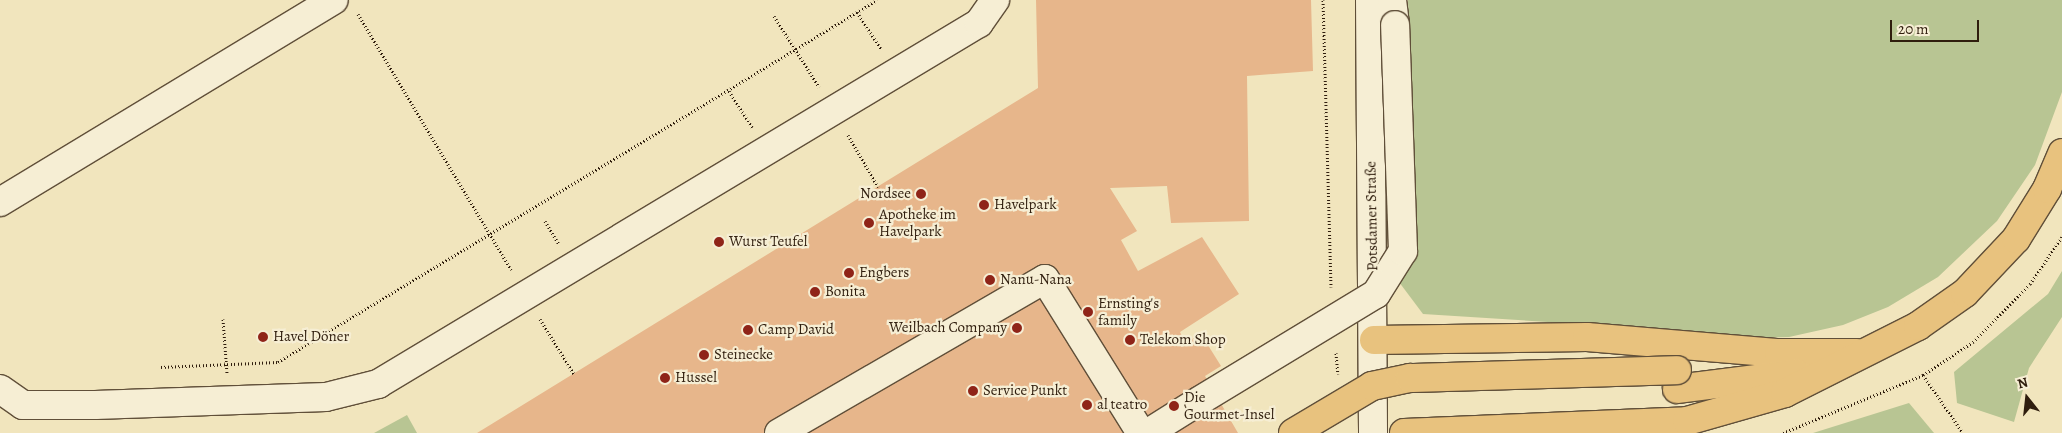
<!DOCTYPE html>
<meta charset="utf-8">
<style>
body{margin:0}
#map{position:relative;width:2062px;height:433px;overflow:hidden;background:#f1e5bd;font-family:Alegreya,serif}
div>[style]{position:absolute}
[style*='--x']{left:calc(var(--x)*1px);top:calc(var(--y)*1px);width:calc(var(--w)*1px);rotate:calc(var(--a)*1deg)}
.green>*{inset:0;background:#b8c593}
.building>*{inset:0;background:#e7b68b}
.path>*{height:3px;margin-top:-1.5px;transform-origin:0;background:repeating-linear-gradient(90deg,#2f1d0d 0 1px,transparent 0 3.5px)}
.roads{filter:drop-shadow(1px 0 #604f39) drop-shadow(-1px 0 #604f39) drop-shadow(0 1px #604f39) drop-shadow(0 -1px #604f39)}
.minor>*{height:28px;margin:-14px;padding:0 14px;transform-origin:14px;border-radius:14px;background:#f6eed4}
.highway>*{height:28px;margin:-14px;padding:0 14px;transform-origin:14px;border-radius:14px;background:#e8c27e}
.bridges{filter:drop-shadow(1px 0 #604f39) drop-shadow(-1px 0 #604f39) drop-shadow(0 1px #604f39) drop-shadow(0 -1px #604f39)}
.minor-bridge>*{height:28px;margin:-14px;padding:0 14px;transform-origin:14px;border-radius:14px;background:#f6eed4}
.highway-bridge>*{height:28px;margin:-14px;padding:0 14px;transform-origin:14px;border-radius:14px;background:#e8c27e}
.dots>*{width:14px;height:14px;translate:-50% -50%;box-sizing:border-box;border:2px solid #f6eed4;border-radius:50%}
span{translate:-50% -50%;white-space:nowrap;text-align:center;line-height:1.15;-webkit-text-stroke:4.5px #f6eed4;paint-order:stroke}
.poi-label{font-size:15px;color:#2f1d0d}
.right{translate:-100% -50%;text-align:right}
.left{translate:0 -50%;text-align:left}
.street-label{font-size:15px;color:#2f1d0d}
.north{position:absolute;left:2002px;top:373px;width:50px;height:50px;-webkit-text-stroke:4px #f6eed4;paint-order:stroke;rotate:344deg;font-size:14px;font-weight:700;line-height:20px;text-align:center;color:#2f1d0d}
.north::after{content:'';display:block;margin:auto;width:18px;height:22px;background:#2f1d0d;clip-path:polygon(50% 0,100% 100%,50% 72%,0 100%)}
.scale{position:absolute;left:1890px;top:20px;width:89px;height:22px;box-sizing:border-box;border:2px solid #2f1d0d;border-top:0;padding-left:6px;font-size:15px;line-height:18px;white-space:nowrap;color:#2f1d0d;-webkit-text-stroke:4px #f6eed4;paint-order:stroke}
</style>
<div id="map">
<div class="green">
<i style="clip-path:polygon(1408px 0,2062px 0,2062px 92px,2035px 165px,1997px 221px,1938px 277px,1888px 307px,1843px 325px,1789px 337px,1727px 338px,1675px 330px,1423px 314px,1396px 278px,1410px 95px)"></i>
<i style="clip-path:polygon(2062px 271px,2062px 317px,2029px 368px,2014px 422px,1957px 403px,1954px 372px,2048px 294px)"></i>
<i style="clip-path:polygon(1909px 403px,1934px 433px,1813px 433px)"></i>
<i style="clip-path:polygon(407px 415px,417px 433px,374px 433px)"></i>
</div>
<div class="building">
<i style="clip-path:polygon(1036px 0,1311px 0,1313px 71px,1247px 76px,1249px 221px,1171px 223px,1167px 186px,1110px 188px,1137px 231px,1121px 240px,1138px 271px,1202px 237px,1239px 294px,1180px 332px,1185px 343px,1201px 334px,1221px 366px,1205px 376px,1238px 433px,477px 433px,1038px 88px)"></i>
</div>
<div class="path">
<i style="--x:1323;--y:0;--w:287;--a:88.4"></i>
<i style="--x:857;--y:12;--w:44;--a:57"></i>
<i style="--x:358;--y:14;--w:298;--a:59.1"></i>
<i style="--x:774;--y:16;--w:84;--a:57.6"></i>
<i style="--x:729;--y:91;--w:43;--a:57.4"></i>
<i style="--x:848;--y:135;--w:60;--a:60"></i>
<i style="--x:545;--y:221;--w:26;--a:59"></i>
<i style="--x:223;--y:319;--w:54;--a:85.8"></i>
<i style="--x:540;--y:319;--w:65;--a:58.3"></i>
<i style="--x:1336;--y:353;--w:21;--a:85"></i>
<i style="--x:161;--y:367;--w:117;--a:-2.4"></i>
<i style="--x:278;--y:362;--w:700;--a:-31.15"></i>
<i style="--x:1923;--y:375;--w:70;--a:55.4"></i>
<i style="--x:1783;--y:433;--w:152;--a:-22.5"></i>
<i style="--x:1923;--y:375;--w:60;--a:-33.4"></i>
<i style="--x:1973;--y:342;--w:81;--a:-45.5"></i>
<i style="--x:2030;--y:284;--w:57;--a:-55.8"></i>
</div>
<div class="roads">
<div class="minor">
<i style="--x:1370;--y:0;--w:433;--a:89.6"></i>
<i style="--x:1392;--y:0;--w:25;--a:83"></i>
<i style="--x:0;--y:202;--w:390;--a:-31.2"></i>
<i style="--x:0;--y:389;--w:28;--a:35"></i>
<i style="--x:23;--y:405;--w:72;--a:0"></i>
<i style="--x:95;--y:405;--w:231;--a:-2"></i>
<i style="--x:326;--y:397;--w:54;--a:-14"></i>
<i style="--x:378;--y:384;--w:701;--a:-30.99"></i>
<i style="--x:979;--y:23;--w:28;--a:-55"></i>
<i style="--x:779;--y:433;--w:307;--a:-30.1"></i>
<i style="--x:1045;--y:279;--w:181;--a:58.1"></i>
<i style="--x:1148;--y:433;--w:60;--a:-32.1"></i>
</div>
<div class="highway">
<i style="--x:1374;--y:340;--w:213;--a:-0.8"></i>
<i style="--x:1587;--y:337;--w:193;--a:4.8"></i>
<i style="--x:1779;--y:353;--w:78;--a:0"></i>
<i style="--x:1677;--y:389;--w:120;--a:-7.2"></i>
<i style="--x:1404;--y:433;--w:283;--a:-2.4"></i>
<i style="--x:1687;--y:421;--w:102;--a:-15.9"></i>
<i style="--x:1785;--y:393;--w:149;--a:-26.7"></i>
<i style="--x:1918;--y:326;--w:57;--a:-35.1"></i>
<i style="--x:1965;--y:293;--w:74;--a:-46.6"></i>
<i style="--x:2016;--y:239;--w:59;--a:-58.2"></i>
<i style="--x:2047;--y:189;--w:39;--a:-67"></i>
</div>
</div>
<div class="bridges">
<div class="minor-bridge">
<i style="--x:1199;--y:401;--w:207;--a:-31.2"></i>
<i style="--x:1376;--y:294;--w:51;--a:-57.9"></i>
<i style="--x:1403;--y:251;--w:226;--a:-92"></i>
</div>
<div class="highway-bridge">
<i style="--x:1293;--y:433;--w:92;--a:-30.7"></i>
<i style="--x:1372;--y:386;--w:39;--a:-12"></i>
<i style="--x:1410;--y:378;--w:267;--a:-1.7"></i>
</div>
</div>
<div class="dots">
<i style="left:921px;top:194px;background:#8f2418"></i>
<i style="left:984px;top:205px;background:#8f2418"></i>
<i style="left:869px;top:223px;background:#8f2418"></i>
<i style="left:719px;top:242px;background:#8f2418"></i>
<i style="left:849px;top:273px;background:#8f2418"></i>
<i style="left:990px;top:280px;background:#8f2418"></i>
<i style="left:815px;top:292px;background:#8f2418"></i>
<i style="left:1088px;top:312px;background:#8f2418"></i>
<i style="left:1017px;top:328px;background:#8f2418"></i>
<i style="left:748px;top:330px;background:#8f2418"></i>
<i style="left:263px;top:337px;background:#8f2418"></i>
<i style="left:1130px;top:340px;background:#8f2418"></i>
<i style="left:704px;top:355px;background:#8f2418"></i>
<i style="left:665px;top:378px;background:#8f2418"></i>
<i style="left:973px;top:391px;background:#8f2418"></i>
<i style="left:1087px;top:405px;background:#8f2418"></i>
<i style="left:1174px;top:406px;background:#8f2418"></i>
</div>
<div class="poi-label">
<span class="right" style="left:911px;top:194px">Nordsee</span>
<span class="left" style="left:994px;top:205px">Havelpark</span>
<span class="left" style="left:879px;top:223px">Apotheke im<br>Havelpark</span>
<span class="left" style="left:729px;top:242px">Wurst Teufel</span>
<span class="left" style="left:859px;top:273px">Engbers</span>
<span class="left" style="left:1000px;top:280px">Nanu-Nana</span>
<span class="left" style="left:825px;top:292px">Bonita</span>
<span class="left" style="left:1098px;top:312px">Ernsting's<br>family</span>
<span class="right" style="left:1007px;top:328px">Weilbach Company</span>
<span class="left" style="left:758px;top:330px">Camp David</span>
<span class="left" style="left:273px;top:337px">Havel Döner</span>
<span class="left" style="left:1140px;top:340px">Telekom Shop</span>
<span class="left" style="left:714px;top:355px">Steinecke</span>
<span class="left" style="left:675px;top:378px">Hussel</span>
<span class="left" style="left:983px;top:391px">Service Punkt</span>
<span class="left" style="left:1184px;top:406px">Die<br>Gourmet-Insel</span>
<span class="left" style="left:1097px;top:405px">al teatro</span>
</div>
<div class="street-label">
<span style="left:1372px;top:216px;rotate:-91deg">Potsdamer Straße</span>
</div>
<div class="north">N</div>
<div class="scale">20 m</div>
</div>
